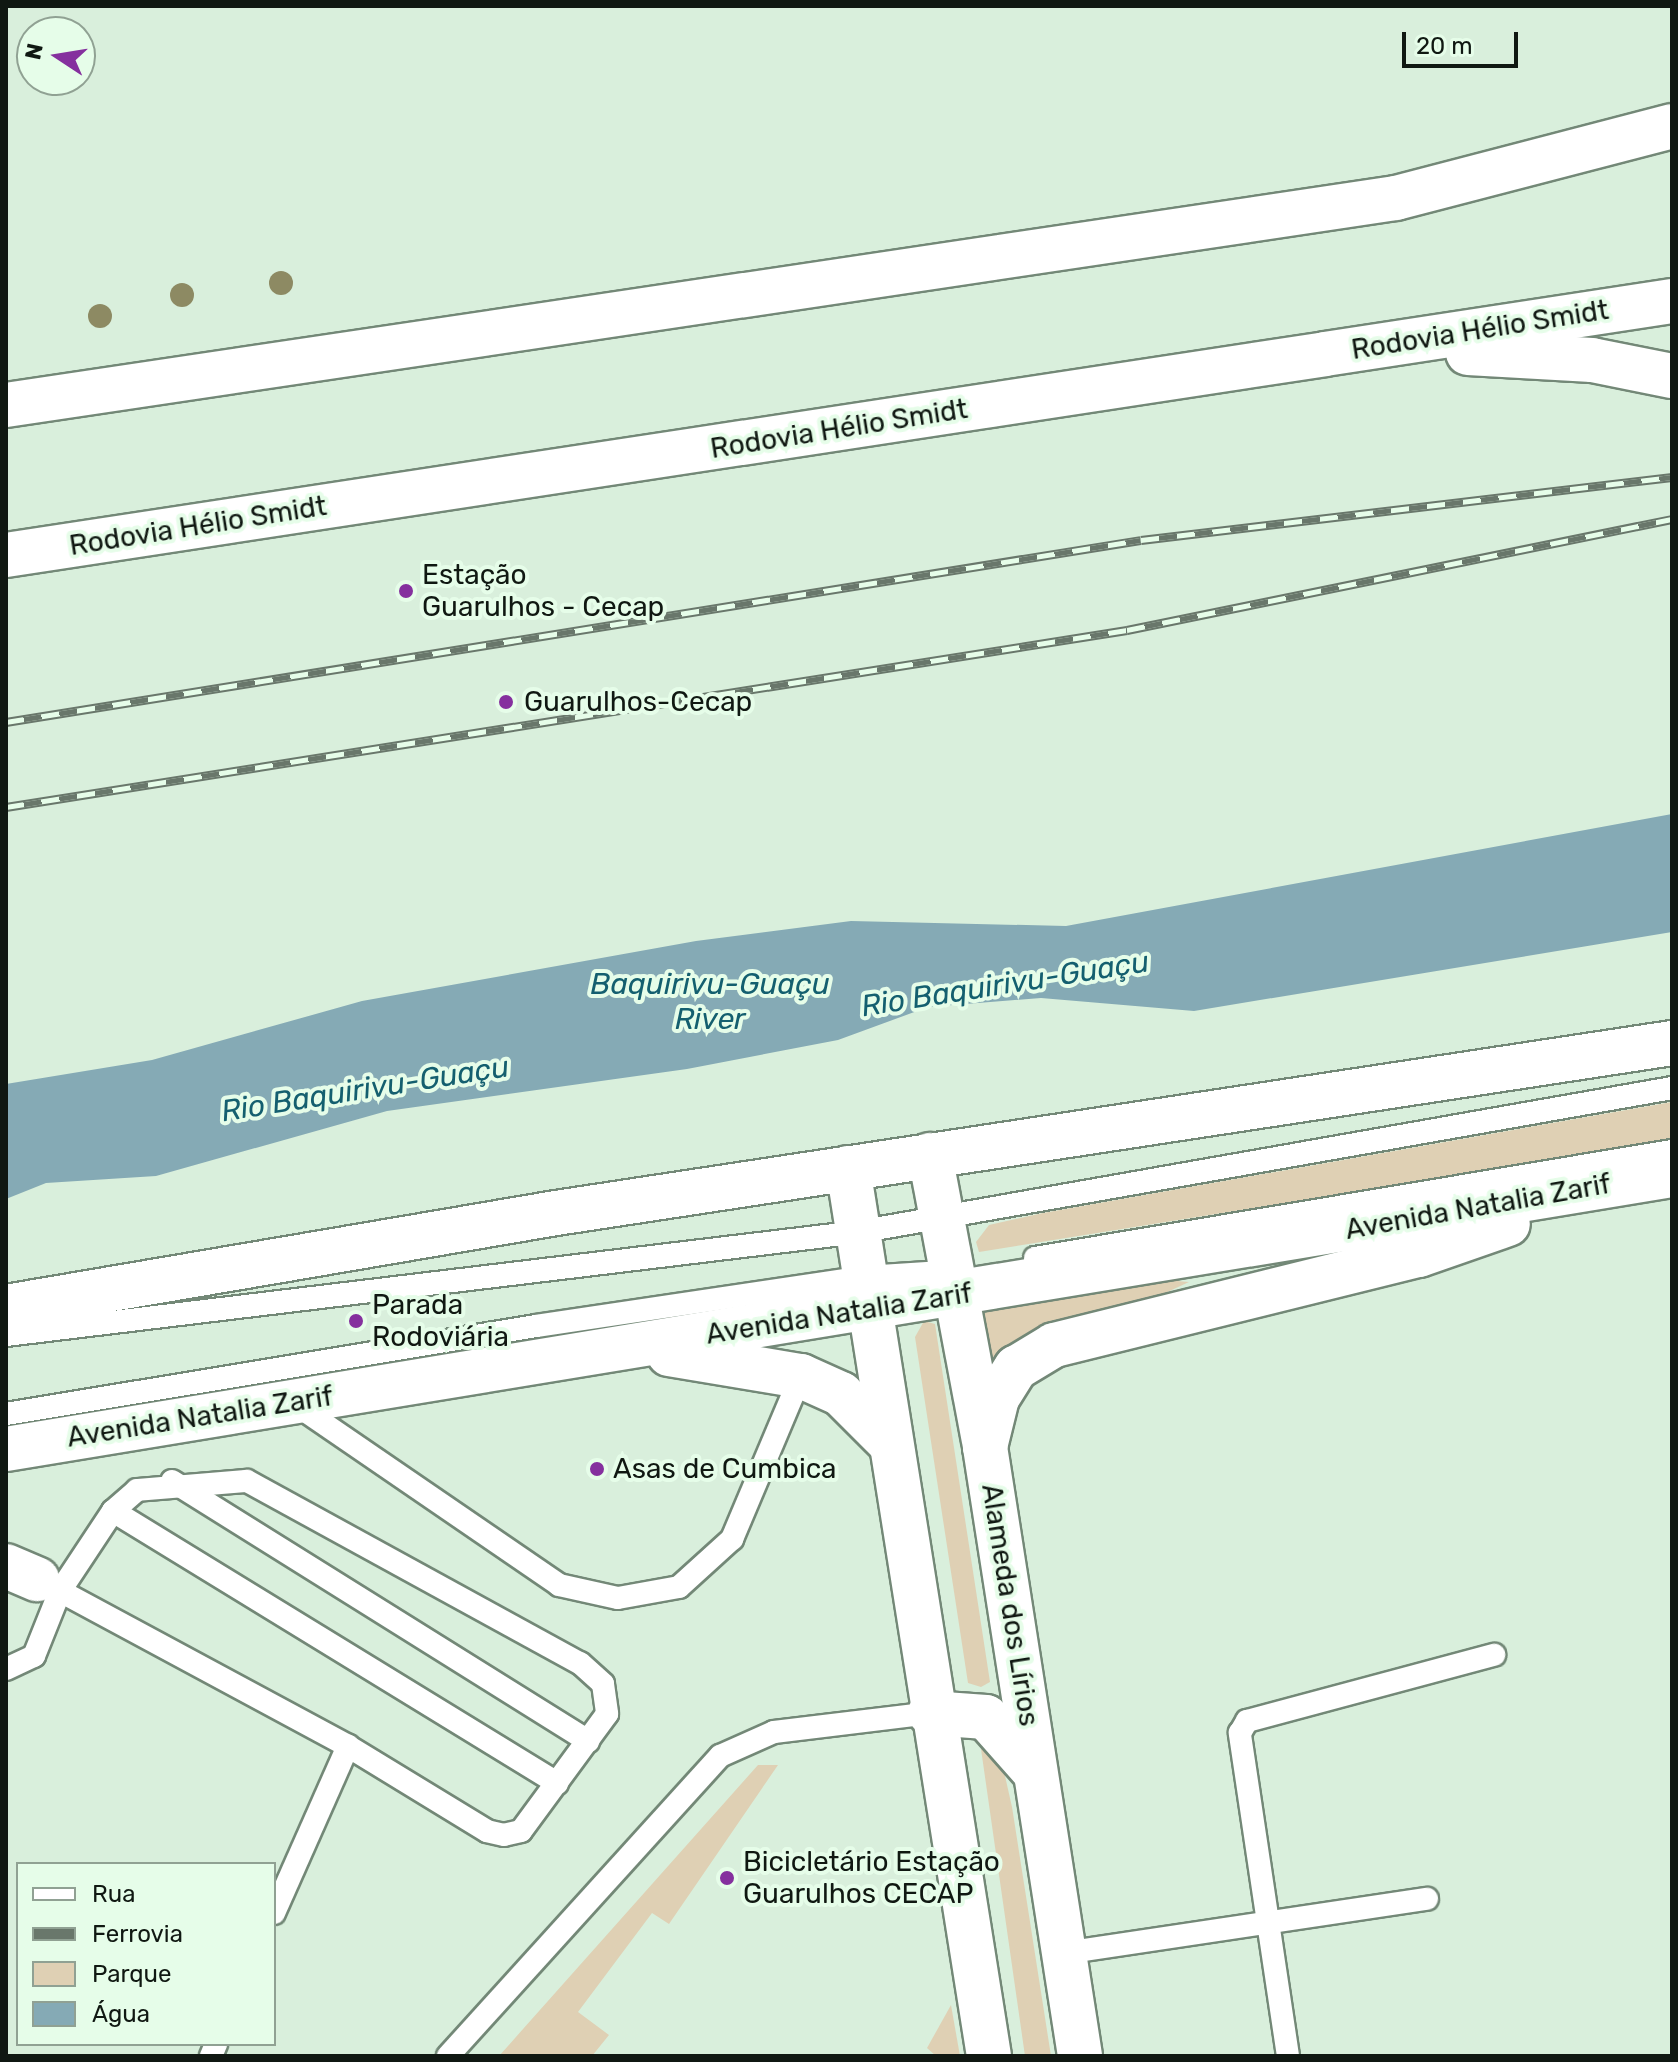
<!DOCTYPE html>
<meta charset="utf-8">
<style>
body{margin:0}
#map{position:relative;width:1678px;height:2062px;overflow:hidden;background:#d9efdc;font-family:Rubik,sans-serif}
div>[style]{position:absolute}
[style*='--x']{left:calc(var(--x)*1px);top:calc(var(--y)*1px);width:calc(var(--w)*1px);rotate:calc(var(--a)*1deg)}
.green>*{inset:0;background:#dfd0b4}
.water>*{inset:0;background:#85aab5}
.roads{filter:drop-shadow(2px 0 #738877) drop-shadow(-2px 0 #738877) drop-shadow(0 2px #738877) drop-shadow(0 -2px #738877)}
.lane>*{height:22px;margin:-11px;padding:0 11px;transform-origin:11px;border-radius:11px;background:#fff}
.street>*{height:44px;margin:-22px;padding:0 22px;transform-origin:22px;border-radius:22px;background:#fff}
.secondary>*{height:44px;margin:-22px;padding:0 22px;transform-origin:22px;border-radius:22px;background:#fff}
.primary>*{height:44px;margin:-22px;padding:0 22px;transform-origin:22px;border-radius:22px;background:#fff}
.highway>*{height:44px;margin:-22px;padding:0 22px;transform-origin:22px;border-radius:22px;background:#fff}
.rail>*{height:9px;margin-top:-4.5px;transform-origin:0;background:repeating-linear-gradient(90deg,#e6fde9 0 18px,#69776b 0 36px);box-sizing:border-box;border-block:2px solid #69776b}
.trees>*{width:24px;height:24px;margin:-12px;border-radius:50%;background:#8d8a63}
.dots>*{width:22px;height:22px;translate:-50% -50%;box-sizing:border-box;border:4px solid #e6fde9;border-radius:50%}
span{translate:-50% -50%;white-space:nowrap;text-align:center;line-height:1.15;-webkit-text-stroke:8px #e6fde9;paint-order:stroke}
.street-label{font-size:28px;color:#101812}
.poi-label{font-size:28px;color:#101812}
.left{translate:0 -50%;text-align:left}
.water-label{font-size:30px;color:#145f6f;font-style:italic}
.frame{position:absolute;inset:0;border:8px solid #101812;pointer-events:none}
.legend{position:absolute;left:16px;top:1862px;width:260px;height:184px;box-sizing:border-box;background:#e6fde9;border:2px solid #90a193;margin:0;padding:10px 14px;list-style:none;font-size:24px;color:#101812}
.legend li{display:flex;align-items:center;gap:16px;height:40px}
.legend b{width:40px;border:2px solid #90a193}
.north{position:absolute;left:16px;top:16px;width:80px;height:80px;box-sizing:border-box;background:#e6fde9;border:2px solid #90a193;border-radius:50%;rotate:282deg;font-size:22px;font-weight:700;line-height:32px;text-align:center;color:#101812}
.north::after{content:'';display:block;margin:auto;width:28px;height:36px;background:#85309e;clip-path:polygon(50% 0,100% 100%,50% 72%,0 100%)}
.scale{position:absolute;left:1402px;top:32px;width:116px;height:36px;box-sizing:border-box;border:4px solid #101812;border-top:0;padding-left:10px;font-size:24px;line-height:28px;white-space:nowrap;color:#101812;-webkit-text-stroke:6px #e6fde9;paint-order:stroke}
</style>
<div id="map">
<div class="green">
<i style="clip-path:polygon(1672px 1102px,1672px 1141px,979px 1252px,976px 1242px,989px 1225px,1043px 1213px)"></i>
<i style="clip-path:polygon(1164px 1280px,1189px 1282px,990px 1374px,980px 1306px)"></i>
<i style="clip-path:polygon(924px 1321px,935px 1324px,990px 1682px,981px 1687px,968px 1683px,915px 1337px)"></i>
<i style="clip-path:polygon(979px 1735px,996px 1736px,1012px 1807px,1051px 2056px,1025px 2056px)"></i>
<i style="clip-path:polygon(758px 1765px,778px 1765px,669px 1924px,652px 1913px,578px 2012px,609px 2035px,592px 2056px,499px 2056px)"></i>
<i style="clip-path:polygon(951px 2005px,960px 2056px,936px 2056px,927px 2048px)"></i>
</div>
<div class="water">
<i style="clip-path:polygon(1672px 814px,1672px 932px,1194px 1011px,1041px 998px,928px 1007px,838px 1040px,687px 1069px,387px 1111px,156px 1176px,46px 1183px,6px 1199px,6px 1084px,152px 1060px,362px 1001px,696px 941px,851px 921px,1066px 926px)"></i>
</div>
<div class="roads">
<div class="lane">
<i style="--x:1035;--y:1258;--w:646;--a:-9.54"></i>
<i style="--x:6;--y:1335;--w:858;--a:-6.89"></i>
<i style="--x:858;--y:1232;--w:827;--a:-10.03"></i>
<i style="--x:295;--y:1404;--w:320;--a:34.4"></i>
<i style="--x:559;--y:1585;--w:60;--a:12.4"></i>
<i style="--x:618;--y:1598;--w:62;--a:-10.2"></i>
<i style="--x:679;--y:1587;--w:72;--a:-42.2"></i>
<i style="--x:732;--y:1539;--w:177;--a:-67.1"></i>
<i style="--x:6;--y:1414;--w:537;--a:-9.43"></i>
<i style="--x:536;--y:1326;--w:333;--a:-8.5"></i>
<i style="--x:865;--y:1277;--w:93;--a:-3.7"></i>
<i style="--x:172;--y:1481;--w:491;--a:32"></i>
<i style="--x:113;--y:1511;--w:521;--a:31.49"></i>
<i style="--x:6;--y:1669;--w:31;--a:-25"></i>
<i style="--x:34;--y:1656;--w:70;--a:-68.2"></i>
<i style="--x:60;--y:1591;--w:96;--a:-56.5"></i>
<i style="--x:113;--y:1511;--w:32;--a:-41"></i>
<i style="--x:137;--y:1490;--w:110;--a:-4.7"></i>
<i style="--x:247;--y:1481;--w:379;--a:28.7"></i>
<i style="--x:580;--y:1663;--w:31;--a:42"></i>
<i style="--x:603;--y:1684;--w:30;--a:82"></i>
<i style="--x:607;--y:1714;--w:145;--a:126.3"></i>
<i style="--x:521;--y:1831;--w:17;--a:167"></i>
<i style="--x:504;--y:1835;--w:17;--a:-167"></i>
<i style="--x:487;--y:1831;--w:163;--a:-148.6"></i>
<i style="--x:348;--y:1746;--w:327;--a:-151.7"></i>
<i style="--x:60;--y:1591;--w:26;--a:-152"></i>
<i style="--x:274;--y:1913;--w:183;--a:-66.1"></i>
<i style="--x:1064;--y:1953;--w:367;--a:-8.5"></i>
<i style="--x:211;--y:2056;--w:13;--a:-67"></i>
<i style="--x:448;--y:2056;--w:405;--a:-47.8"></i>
<i style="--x:720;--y:1756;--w:59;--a:-24"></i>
<i style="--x:774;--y:1732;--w:157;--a:-6.9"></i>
<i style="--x:1288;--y:2056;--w:327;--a:-98.5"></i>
<i style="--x:1240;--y:1733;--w:14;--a:-60"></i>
<i style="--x:1247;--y:1721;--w:256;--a:-15"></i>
</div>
<div class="street">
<i style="--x:930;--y:1155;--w:297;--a:79.3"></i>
<i style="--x:985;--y:1447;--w:616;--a:81.13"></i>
<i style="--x:848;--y:1168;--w:899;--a:80.98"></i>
<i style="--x:6;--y:1566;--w:34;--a:23"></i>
<i style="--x:930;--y:1713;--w:56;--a:4.1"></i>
<i style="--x:986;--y:1717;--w:72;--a:48.4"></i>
</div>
<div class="secondary">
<i style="--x:6;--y:1307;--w:558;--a:-9.7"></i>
<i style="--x:556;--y:1213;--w:1129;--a:-8.66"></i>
<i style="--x:669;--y:1354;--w:134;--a:9.5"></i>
<i style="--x:801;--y:1376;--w:44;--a:24.2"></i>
<i style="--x:841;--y:1394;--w:69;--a:45"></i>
<i style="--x:985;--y:1447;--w:50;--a:-76.2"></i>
<i style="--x:997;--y:1398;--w:36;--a:-58"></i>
<i style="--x:1016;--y:1368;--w:44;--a:-31.2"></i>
<i style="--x:1054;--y:1345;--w:376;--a:-13.9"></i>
<i style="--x:1419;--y:1255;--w:94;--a:-19.2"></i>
<i style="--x:6;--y:1449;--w:1688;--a:-9.34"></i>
</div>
<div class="primary">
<i style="--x:6;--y:405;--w:1405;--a:-8.47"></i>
<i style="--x:6;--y:555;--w:1334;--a:-8.66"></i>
</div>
<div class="highway">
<i style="--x:1396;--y:198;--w:285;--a:-14.6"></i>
<i style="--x:1468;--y:353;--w:124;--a:3.2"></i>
<i style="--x:1592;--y:360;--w:82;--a:11.3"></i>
<i style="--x:1325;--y:354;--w:351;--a:-8.7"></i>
</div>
</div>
<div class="rail">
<i style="--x:6;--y:722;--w:1149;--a:-9.11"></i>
<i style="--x:1141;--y:540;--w:535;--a:-6.77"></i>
<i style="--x:6;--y:807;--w:1135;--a:-8.97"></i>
<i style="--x:1127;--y:630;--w:556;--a:-11.51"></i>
</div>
<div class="trees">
<i style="left:281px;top:283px"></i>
<i style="left:182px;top:295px"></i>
<i style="left:100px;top:316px"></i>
</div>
<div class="dots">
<i style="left:406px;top:591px;background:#85309e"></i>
<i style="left:506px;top:702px;background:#85309e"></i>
<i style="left:356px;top:1321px;background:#85309e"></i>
<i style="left:597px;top:1469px;background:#85309e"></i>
<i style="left:727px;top:1878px;background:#85309e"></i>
</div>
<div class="street-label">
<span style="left:1480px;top:330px;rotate:-9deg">Rodovia Hélio Smidt</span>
<span style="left:839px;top:429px;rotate:-9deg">Rodovia Hélio Smidt</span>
<span style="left:198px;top:526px;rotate:-9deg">Rodovia Hélio Smidt</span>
<span style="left:1478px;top:1207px;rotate:-10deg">Avenida Natalia Zarif</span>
<span style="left:839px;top:1314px;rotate:-9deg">Avenida Natalia Zarif</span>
<span style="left:200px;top:1417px;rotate:-9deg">Avenida Natalia Zarif</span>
<span style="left:1010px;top:1605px;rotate:81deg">Alameda dos Lírios</span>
</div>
<div class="poi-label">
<span class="left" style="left:422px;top:591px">Estação<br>Guarulhos - Cecap</span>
<span class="left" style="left:524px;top:702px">Guarulhos-Cecap</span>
<span class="left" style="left:372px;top:1321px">Parada<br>Rodoviária</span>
<span class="left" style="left:613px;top:1469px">Asas de Cumbica</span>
<span class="left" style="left:743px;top:1878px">Bicicletário Estação<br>Guarulhos CECAP</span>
</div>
<div class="water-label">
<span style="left:710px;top:1001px">Baquirivu-Guaçu<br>River</span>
<span style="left:1005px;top:984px;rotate:-9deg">Rio Baquirivu-Guaçu</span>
<span style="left:365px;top:1089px;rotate:-9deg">Rio Baquirivu-Guaçu</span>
</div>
<div class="frame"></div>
<ul class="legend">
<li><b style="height:10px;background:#fff"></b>Rua</li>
<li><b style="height:10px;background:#69776b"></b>Ferrovia</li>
<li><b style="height:22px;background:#dfd0b4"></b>Parque</li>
<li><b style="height:22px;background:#85aab5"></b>Água</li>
</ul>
<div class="north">N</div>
<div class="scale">20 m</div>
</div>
